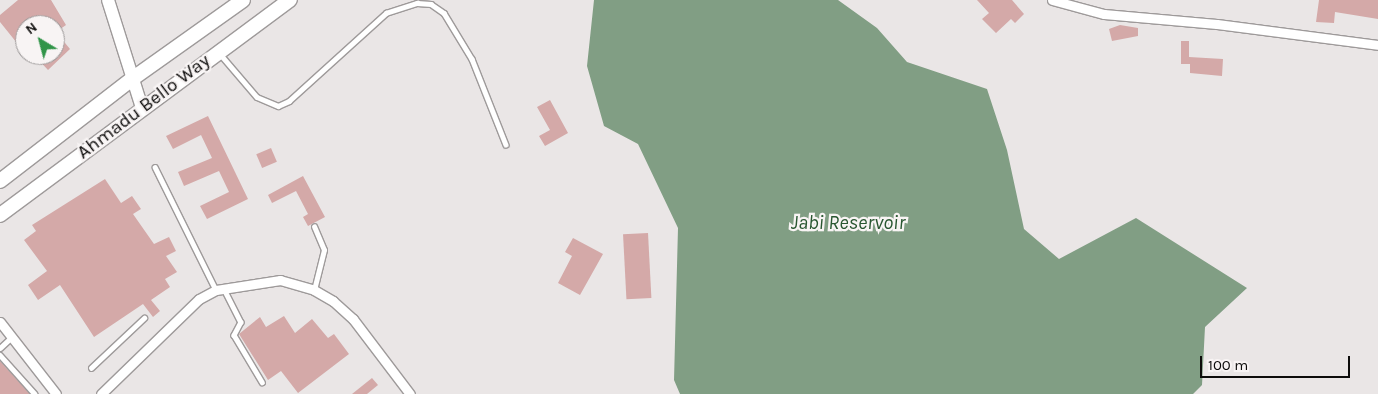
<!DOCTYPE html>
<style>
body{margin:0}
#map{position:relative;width:1378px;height:394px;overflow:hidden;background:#eae6e6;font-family:Karla,sans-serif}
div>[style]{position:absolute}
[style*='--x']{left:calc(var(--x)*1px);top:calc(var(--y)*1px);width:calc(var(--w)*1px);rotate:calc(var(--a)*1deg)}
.water>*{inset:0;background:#819e84}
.building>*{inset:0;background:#d4a9a8;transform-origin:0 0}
.roads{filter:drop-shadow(1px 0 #9e9a9a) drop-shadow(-1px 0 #9e9a9a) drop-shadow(0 1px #9e9a9a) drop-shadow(0 -1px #9e9a9a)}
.lane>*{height:4.5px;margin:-2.25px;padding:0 2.25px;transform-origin:2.25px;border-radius:2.25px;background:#fff}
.street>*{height:9px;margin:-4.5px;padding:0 4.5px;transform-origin:4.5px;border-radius:4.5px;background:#fff}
.secondary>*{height:12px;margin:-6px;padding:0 6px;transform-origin:6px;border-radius:6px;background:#fff}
.primary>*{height:14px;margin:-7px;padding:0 7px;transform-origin:7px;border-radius:7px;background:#fff}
span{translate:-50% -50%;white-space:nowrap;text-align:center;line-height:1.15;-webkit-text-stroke:4.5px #f8f4f4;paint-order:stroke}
.street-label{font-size:19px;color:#0d0c0b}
.water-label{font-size:20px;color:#295731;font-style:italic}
.north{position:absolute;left:15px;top:15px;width:50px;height:50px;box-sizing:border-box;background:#f8f4f4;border:1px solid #9a9797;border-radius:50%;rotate:323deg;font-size:14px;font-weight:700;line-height:20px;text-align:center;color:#0d0c0b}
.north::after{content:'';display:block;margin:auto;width:18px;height:22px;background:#319448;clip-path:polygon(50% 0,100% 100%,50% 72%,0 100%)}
.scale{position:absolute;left:1200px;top:356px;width:150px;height:22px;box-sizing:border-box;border:2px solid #0d0c0b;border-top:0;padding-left:6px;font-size:15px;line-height:18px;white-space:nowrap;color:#0d0c0b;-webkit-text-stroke:4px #f8f4f4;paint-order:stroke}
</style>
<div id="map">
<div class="water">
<i style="clip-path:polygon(594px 0,838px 0,877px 28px,907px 62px,987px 89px,1007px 150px,1024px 229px,1059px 259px,1136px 218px,1247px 288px,1205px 327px,1202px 385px,1193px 394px,680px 394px,674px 380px,678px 228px,638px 144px,604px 126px,587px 66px)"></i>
</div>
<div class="building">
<i style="clip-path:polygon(18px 0,51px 0,66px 25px,56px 32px,70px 49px,48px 70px,34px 55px,55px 55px,55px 25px,25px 25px,25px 53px,0 22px,0 15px)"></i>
<i style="clip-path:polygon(977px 0,1012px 0,1024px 14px,1015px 23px,1011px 19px,996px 33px,982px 19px,989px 13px)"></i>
<i style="clip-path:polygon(1319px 0,1378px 0,1378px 19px,1335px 12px,1334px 23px,1316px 22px)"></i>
<i style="clip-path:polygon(1120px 25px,1138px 28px,1138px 36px,1112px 41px,1109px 29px)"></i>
<i style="clip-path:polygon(1181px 41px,1189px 41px,1189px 57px,1223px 59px,1222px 76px,1190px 73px,1190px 64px,1181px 64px)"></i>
<i style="clip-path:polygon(550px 100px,568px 133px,545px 146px,539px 136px,550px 130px,537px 107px)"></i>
<i style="clip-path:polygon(208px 116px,248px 199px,207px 219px,200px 206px,229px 192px,219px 171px,184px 186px,178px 172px,212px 158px,201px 135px,173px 149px,166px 136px)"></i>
<i style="left:271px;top:148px;width:15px;height:16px;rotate:67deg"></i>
<i style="clip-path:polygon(303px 176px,325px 217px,308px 226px,303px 217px,308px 214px,296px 191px,272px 203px,268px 195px)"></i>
<i style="clip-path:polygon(105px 179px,121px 203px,132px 196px,141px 209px,133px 214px,154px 244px,169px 237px,176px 251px,166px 256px,177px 272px,165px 279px,170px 287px,151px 300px,160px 311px,153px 317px,143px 304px,94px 337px,60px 285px,38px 300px,28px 285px,47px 271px,24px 240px,36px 231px,32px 225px)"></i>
<i style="left:648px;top:233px;width:65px;height:25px;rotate:87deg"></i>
<i style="clip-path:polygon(573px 238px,603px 254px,580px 295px,558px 283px,572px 256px,565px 252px)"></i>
<i style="clip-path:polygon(284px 316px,295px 333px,312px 319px,328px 338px,334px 334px,349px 354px,298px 393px,281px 371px,268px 380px,239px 334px,260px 317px,266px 327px)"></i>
<i style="clip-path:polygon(0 361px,30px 394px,0 394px)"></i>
<i style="clip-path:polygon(372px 378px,378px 385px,367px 394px,352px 394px)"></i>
</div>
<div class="roads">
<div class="lane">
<i style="--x:221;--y:55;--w:55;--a:49.4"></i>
<i style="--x:257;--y:97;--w:23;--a:23"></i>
<i style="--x:278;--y:106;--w:12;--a:-24"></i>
<i style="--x:289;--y:101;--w:131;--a:-42.2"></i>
<i style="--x:386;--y:13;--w:33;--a:-18"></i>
<i style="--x:417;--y:3;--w:14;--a:4"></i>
<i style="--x:431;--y:4;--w:16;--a:35"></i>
<i style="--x:444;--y:13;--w:54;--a:58.7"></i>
<i style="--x:472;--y:59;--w:92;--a:68.4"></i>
<i style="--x:155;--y:167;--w:137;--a:63.6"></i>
<i style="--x:224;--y:289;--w:37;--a:63"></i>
<i style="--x:241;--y:322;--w:15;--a:118"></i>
<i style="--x:234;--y:335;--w:55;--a:59.2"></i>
<i style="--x:314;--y:290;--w:41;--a:-76"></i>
<i style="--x:324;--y:250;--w:25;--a:-113"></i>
<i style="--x:0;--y:348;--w:16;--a:-43"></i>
<i style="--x:0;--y:355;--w:52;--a:48.1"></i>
<i style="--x:91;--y:368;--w:73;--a:-43.3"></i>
</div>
<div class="street">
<i style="--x:1052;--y:0;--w:54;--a:15.1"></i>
<i style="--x:1104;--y:14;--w:113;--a:5.1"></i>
<i style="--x:1217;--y:24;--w:162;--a:7.4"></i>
<i style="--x:0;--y:322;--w:91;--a:52.1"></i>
<i style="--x:101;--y:394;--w:136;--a:-44.1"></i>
<i style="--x:199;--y:299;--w:19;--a:-28"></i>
<i style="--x:216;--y:290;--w:65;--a:-8.9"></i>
<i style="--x:280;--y:280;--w:35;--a:16"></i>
<i style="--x:314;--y:290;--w:22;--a:30"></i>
<i style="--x:333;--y:301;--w:27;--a:42"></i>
<i style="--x:353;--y:319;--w:94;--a:52.8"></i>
</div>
<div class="secondary">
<i style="--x:108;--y:0;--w:113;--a:72.5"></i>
</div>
<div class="primary">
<i style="--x:0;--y:181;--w:167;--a:-37.7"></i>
<i style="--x:132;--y:79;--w:136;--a:-35.4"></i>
<i style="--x:0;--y:215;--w:361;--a:-36.6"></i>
</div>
</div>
<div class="street-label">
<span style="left:144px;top:107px;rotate:-37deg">Ahmadu Bello Way</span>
</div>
<div class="water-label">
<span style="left:848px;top:222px">Jabi Reservoir</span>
</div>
<div class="north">N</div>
<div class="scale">100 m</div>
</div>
